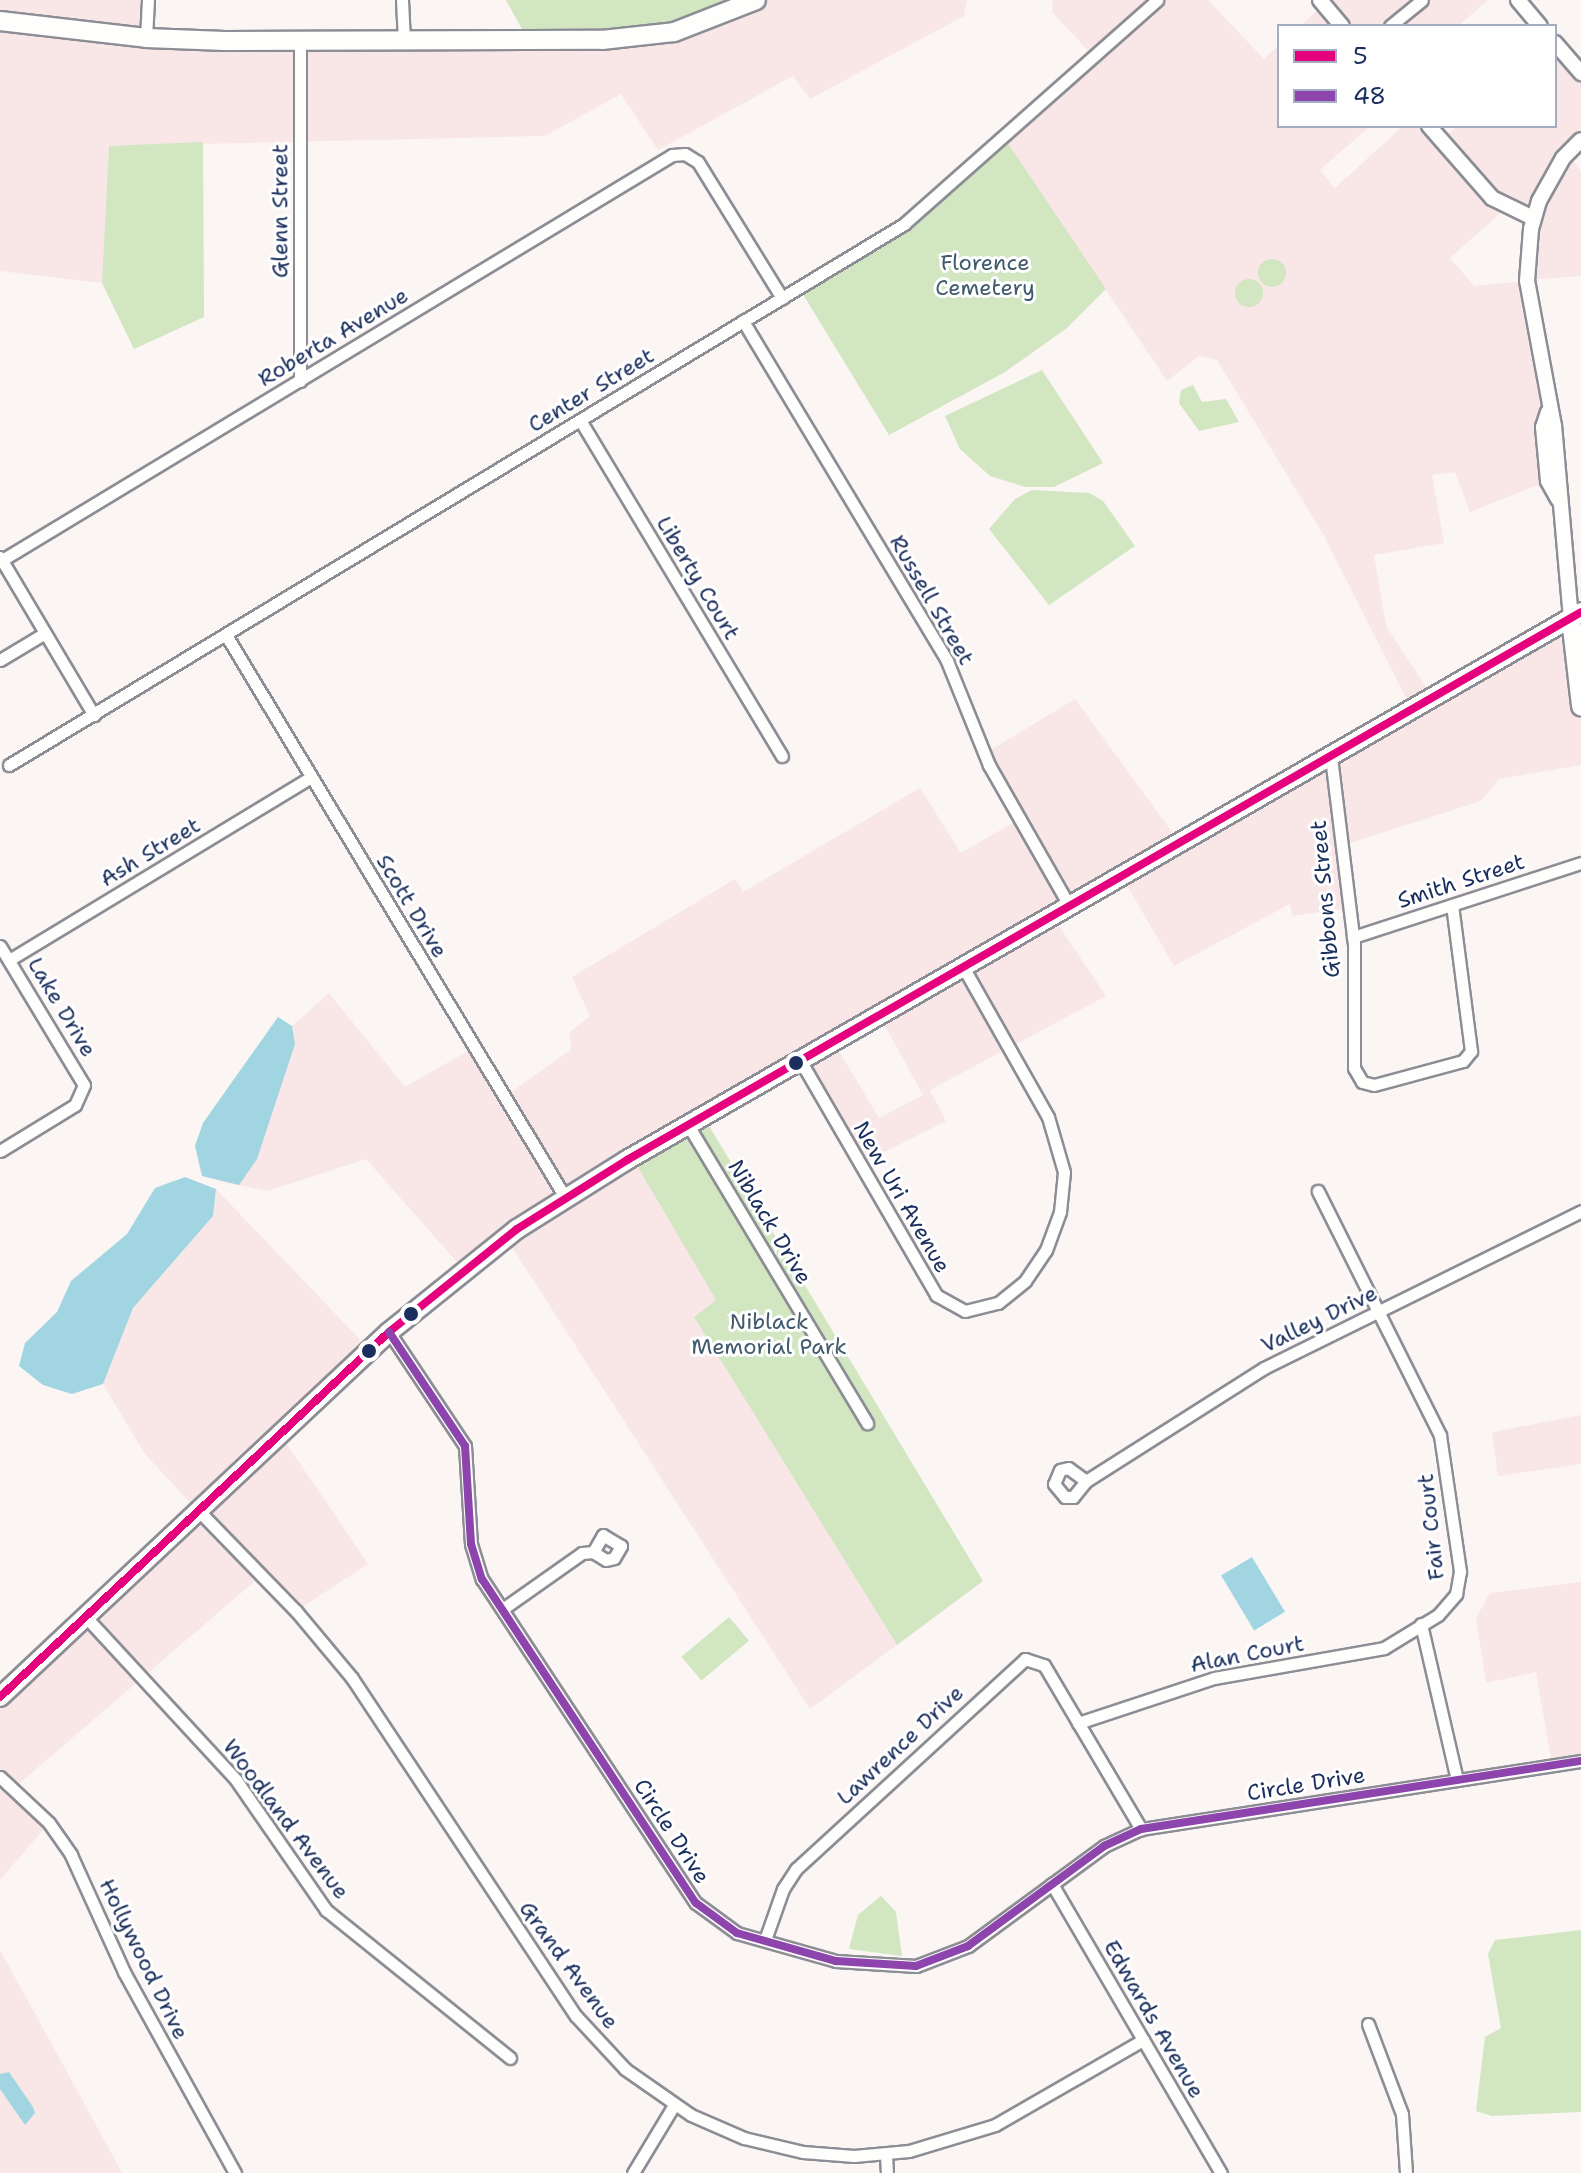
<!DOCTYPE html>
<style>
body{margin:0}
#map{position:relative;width:1581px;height:2173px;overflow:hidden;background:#fbf5f4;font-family:"Shantell Sans",sans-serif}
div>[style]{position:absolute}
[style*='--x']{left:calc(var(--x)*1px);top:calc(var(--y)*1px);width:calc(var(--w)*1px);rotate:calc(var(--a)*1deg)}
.built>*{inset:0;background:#f8e7e6}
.green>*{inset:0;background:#d1e6c1;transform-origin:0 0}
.round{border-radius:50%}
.water>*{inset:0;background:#a1d5e1;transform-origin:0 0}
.roads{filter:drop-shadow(2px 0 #8c8d95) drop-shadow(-2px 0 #8c8d95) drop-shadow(0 2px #8c8d95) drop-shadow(0 -2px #8c8d95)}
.minor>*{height:11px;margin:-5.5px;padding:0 5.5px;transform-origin:5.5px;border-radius:5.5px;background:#fefefd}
.tertiary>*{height:14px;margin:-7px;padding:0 7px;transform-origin:7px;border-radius:7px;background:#fefefd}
.primary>*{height:18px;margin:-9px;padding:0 9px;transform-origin:9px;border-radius:9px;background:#fefefd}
.bus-1>*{height:8px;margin:-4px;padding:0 4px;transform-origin:4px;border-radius:4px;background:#e5007d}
.bus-2>*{height:8px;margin:-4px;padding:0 4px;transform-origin:4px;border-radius:4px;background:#8e44ad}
.dots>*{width:22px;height:22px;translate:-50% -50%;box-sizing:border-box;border:4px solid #fff;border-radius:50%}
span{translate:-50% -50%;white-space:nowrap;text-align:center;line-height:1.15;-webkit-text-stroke:6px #fff;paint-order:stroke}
.street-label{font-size:22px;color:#1b2f5e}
.park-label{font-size:22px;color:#405a6c}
.legend{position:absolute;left:1277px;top:24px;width:280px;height:104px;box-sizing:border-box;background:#fff;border:2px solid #a4acbf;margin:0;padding:10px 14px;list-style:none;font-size:24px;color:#1b2f5e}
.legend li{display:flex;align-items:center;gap:16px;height:40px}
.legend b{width:40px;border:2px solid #a4acbf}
</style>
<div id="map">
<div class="built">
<i style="clip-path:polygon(0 0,147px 0,146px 37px,602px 40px,756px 0,967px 0,964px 16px,810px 99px,793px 76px,658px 150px,621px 94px,545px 136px,109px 146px,102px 283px,0 271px)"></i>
<i style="clip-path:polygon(evenodd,1053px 0,1208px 0,1264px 59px,1279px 45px,1279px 126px,1370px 126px,1320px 170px,1335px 188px,1403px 126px,1429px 126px,1441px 140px,1458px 126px,1555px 126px,1555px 43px,1581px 73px,1581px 140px,1567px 153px,1581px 171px,1581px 276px,1528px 280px,1548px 412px,1548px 481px,1470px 512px,1455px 472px,1432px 475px,1444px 543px,1374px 555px,1386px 626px,1433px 697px,1581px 612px,1581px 765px,1499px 779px,1481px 801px,1341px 846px,1348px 908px,1292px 916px,1290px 904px,1174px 966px,1122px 877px,1053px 917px,1106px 996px,930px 1090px,946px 1121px,861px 1164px,800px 1060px,703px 1116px,716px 1300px,694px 1317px,897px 1645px,810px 1709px,506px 1238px,463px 1269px,366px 1159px,268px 1191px,218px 1181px,292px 1026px,329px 993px,405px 1087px,475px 1047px,505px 1096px,571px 1050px,570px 1032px,590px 1016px,572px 977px,735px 879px,743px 892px,920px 788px,961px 853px,1018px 820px,984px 754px,1075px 699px,1180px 843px,1412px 710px,1323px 534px,1217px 360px,1199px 356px,1167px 381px,1003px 136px,1093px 56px,1052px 12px,1053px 0,1506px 208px,1533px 218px,1527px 281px,1474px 286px,1450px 258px,1506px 208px,1053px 0,879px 1015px,923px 1095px,879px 1118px,833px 1041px,879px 1015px)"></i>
<i style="clip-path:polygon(1320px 0,1488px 0,1458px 26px,1300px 26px,1323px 5px)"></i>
<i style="clip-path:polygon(216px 1189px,370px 1350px,280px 1434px,368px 1564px,296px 1611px,261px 1576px,14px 1788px,49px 1823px,0 1880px,0 1697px,197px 1510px,145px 1454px,103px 1384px,133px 1308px,213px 1216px)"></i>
<i style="clip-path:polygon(1581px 1415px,1581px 1464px,1498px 1476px,1492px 1432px)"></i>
<i style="clip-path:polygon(1581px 1582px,1581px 1761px,1552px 1765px,1536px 1672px,1486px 1683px,1476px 1618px,1490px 1593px)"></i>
<i style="clip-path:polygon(0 1950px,84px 2103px,122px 2173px,0 2173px)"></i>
</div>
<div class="green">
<i style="clip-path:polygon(506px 0,756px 0,714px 19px,528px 40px)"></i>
<i style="clip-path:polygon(1003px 136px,1106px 289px,1067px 328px,1005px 372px,889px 435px,799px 288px,904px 224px)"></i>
<i style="clip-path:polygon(203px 142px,204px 317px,134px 349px,102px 283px,109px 146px)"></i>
<i class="round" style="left:1258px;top:259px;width:28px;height:28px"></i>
<i class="round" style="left:1235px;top:279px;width:28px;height:28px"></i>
<i style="clip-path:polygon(1042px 370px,1103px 463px,1054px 487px,1025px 487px,990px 476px,960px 449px,945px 416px)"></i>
<i style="clip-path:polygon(1193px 385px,1202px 402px,1226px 399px,1239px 422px,1199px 431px,1179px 403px,1181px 390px)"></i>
<i style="clip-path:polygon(1032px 490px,1089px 493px,1103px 501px,1135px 546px,1049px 605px,989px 529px,1015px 499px)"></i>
<i style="clip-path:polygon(703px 1116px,983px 1581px,897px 1645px,694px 1317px,716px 1300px,632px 1157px)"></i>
<i style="left:729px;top:1617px;width:31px;height:62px;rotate:50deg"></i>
<i style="clip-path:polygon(881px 1896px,896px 1912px,902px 1956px,849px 1949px,858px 1915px)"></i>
<i style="clip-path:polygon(1581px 1930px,1581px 2112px,1492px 2116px,1476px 2111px,1485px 2037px,1501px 2028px,1488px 1954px,1495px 1940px)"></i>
</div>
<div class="water">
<i style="clip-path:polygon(278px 1017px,292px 1026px,295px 1044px,257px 1159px,239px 1185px,202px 1176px,195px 1146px,203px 1123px)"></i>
<i style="clip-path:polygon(185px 1177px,216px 1189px,213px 1216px,133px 1308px,103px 1384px,72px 1394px,43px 1385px,19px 1366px,25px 1343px,57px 1312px,71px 1281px,127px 1234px,155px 1188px)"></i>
<i style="left:1252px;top:1557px;width:64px;height:36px;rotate:59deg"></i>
<i style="clip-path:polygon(9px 2072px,33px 2107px,35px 2113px,25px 2125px,0 2089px,0 2074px)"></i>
</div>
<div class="roads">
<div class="minor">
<i style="--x:402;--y:0;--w:41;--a:87.2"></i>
<i style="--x:1390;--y:26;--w:41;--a:-39.1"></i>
<i style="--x:146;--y:38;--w:38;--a:-87"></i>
<i style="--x:300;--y:41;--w:340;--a:90"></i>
<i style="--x:743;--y:321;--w:397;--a:59"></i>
<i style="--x:947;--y:661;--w:112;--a:68"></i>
<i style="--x:989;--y:765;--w:163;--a:60.3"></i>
<i style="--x:580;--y:420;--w:392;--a:59"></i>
<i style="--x:0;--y:557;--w:184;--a:59.3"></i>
<i style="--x:2;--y:560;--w:783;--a:-31.15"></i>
<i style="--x:672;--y:155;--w:13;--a:-4"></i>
<i style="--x:685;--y:154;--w:15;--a:32"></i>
<i style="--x:698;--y:162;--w:160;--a:58.3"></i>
<i style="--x:226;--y:635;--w:656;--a:58.9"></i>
<i style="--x:0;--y:660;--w:52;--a:-31"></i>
<i style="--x:1331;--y:757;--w:187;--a:83"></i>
<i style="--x:1354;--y:943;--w:125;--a:90"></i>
<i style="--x:1354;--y:1068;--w:16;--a:60"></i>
<i style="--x:1362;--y:1082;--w:12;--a:14"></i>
<i style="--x:1374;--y:1085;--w:92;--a:-15.1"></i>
<i style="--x:1463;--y:1061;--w:13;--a:-51"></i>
<i style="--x:1471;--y:1051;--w:147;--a:-97.4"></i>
<i style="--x:9;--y:765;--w:1046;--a:-31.15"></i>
<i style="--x:904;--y:224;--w:338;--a:-41.5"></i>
<i style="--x:1353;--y:937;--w:240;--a:-18"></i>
<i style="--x:0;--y:946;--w:162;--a:58.9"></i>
<i style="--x:84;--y:1085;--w:22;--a:114"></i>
<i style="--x:75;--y:1105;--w:88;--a:148.5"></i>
<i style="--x:9;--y:960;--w:353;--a:-31.2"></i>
<i style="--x:800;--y:1060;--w:272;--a:59.9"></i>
<i style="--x:936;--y:1295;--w:33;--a:29"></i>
<i style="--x:965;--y:1311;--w:34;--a:-14"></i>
<i style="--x:998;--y:1303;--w:35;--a:-39"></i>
<i style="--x:1025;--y:1281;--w:37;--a:-56"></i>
<i style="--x:1046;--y:1250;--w:40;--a:-69.8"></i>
<i style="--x:1060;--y:1212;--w:40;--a:-84.3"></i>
<i style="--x:1064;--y:1172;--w:57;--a:-106.2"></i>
<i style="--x:1048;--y:1117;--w:172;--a:-119.5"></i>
<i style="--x:688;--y:1125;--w:348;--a:59"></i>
<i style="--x:389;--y:1332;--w:137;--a:56.3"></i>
<i style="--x:465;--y:1446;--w:98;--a:86.5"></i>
<i style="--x:471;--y:1544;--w:37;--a:73"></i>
<i style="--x:482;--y:1579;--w:388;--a:56.6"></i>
<i style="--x:696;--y:1903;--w:51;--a:36.2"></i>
<i style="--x:737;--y:1933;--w:103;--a:15.8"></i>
<i style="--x:836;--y:1961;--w:80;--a:3.6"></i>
<i style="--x:916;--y:1966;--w:56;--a:-21"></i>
<i style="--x:968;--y:1946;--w:169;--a:-36.3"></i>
<i style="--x:1104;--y:1846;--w:41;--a:-24.7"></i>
<i style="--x:1141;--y:1829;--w:445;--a:-8.8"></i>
<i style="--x:1086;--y:1481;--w:22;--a:-144"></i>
<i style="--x:1068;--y:1468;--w:8;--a:166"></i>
<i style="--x:1060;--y:1470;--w:15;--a:113"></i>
<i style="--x:1054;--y:1484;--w:17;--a:50"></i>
<i style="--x:1065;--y:1497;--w:8;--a:0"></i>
<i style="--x:1073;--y:1497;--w:21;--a:-51"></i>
<i style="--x:1086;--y:1481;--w:211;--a:-32.4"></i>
<i style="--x:1264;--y:1368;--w:354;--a:-26.3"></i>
<i style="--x:197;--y:1509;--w:142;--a:45.9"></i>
<i style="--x:296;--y:1611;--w:87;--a:50.1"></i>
<i style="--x:352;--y:1678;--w:405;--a:56.5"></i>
<i style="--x:576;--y:2016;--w:72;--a:47.2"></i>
<i style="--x:625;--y:2069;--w:80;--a:34.9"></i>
<i style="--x:691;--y:2115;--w:58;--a:23.5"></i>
<i style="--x:744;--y:2138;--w:61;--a:13.3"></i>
<i style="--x:803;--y:2152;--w:51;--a:4.5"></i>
<i style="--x:854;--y:2156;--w:55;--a:-5.2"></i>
<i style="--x:909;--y:2151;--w:90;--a:-16.8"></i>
<i style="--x:995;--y:2125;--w:171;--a:-29.9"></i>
<i style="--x:504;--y:1608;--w:95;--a:-35.2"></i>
<i style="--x:582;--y:1553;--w:11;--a:-5"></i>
<i style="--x:593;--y:1552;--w:15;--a:32"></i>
<i style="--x:606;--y:1560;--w:8;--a:-14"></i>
<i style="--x:614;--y:1558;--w:14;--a:-60"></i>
<i style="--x:621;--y:1546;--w:21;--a:-149"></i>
<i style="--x:603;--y:1535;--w:20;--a:120"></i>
<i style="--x:84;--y:1615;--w:224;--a:47.3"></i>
<i style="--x:236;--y:1780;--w:158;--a:55.3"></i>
<i style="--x:326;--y:1910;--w:236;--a:38.8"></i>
<i style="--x:1421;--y:1624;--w:160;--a:77"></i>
<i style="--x:1078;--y:1723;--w:143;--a:-18.3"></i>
<i style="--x:1214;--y:1678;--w:173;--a:-10"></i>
<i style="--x:1384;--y:1648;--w:63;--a:-31.4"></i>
<i style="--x:1438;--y:1615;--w:28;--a:-49"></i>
<i style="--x:1456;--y:1594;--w:23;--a:-80"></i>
<i style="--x:1460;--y:1571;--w:137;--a:-98.4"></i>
<i style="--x:1440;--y:1435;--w:273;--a:-116.6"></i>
<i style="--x:0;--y:1777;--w:67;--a:43.2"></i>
<i style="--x:49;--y:1823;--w:39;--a:55"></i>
<i style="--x:71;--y:1855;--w:128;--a:65.6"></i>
<i style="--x:124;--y:1972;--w:230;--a:61.1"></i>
<i style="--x:1052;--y:1884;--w:335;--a:59.7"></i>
<i style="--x:765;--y:1940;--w:54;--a:-70.6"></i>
<i style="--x:783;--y:1889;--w:24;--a:-57"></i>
<i style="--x:796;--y:1869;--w:311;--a:-42.5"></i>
<i style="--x:1025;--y:1659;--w:20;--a:18"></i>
<i style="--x:1044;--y:1665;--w:191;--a:59.4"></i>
<i style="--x:1368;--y:2024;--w:96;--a:69.3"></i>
<i style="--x:1402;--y:2114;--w:59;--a:86.1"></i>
<i style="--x:886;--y:2155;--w:18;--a:87"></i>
<i style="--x:633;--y:2173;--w:79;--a:-58.9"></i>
</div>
<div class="tertiary">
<i style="--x:1320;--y:0;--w:34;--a:50"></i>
<i style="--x:1518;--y:0;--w:34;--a:50"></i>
<i style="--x:1555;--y:43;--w:40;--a:49"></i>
<i style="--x:1429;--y:126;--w:96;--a:48.8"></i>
<i style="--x:1492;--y:198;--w:46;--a:26"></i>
<i style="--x:1548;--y:412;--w:16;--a:108"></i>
<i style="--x:1543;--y:427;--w:54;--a:84.7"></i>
<i style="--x:1548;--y:481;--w:21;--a:61"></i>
<i style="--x:1571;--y:619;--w:194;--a:-95"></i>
<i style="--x:1554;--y:426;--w:147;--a:-100.5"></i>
<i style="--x:1527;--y:281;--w:52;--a:-85.6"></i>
<i style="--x:1531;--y:229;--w:29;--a:-74"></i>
<i style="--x:1539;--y:201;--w:49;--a:-60.8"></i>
<i style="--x:1563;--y:158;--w:25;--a:-45"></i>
</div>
<div class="primary">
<i style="--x:0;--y:21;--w:147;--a:6.6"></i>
<i style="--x:146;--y:38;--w:79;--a:2.2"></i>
<i style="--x:225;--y:41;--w:377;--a:-0.2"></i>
<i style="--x:602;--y:40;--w:72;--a:-6.3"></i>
<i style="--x:674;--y:32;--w:88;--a:-21.3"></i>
<i style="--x:1571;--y:619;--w:88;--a:83.4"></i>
<i style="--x:0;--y:1697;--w:533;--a:-43.18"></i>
<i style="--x:389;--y:1332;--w:164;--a:-38.8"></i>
<i style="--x:517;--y:1229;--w:130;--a:-32.1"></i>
<i style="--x:627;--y:1160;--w:1100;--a:-29.87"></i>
</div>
</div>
<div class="bus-1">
<i style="--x:0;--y:1697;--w:533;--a:-43.18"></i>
<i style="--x:389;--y:1332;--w:164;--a:-38.8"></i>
<i style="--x:517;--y:1229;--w:130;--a:-32.1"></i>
<i style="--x:627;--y:1160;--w:1100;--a:-29.87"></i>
</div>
<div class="bus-2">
<i style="--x:389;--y:1332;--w:137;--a:56.3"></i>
<i style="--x:465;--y:1446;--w:98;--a:86.5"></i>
<i style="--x:471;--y:1544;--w:37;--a:73"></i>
<i style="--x:482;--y:1579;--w:388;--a:56.6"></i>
<i style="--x:696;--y:1903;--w:51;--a:36.2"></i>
<i style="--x:737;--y:1933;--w:103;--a:15.8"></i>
<i style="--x:836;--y:1961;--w:80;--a:3.6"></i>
<i style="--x:916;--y:1966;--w:56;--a:-21"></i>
<i style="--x:968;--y:1946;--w:169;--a:-36.3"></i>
<i style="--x:1104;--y:1846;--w:41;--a:-24.7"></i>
<i style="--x:1141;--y:1829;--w:445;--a:-8.8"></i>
</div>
<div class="dots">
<i style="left:796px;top:1063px;background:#1b2f5e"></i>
<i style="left:411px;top:1314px;background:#1b2f5e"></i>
<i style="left:369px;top:1351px;background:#1b2f5e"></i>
</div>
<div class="street-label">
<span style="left:280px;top:211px;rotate:-90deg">Glenn Street</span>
<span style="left:333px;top:337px;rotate:-31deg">Roberta Avenue</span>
<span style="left:591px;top:390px;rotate:-31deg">Center Street</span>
<span style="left:698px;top:578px;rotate:59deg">Liberty Court</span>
<span style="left:932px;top:600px;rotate:60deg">Russell Street</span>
<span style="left:150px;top:852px;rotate:-31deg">Ash Street</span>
<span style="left:1461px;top:881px;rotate:-18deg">Smith Street</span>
<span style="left:1325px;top:899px;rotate:-95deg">Gibbons Street</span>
<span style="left:412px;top:906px;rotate:59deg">Scott Drive</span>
<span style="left:62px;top:1007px;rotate:59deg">Lake Drive</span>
<span style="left:902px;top:1197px;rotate:60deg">New Uri Avenue</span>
<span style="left:770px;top:1222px;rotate:59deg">Niblack Drive</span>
<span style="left:1319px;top:1319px;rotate:-26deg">Valley Drive</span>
<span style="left:1431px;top:1527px;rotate:-96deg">Fair Court</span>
<span style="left:1247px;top:1654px;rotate:-11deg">Alan Court</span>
<span style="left:900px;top:1745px;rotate:-43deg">Lawrence Drive</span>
<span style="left:1306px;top:1784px;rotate:-9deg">Circle Drive</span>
<span style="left:286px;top:1819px;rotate:53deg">Woodland Avenue</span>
<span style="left:672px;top:1831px;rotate:57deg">Circle Drive</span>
<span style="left:144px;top:1959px;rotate:64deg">Hollywood Drive</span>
<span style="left:569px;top:1965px;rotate:54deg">Grand Avenue</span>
<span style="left:1154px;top:2019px;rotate:60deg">Edwards Avenue</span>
</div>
<div class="park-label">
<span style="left:985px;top:275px">Florence<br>Cemetery</span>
<span style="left:769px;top:1334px">Niblack<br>Memorial Park</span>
</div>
<ul class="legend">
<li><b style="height:10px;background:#e5007d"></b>5</li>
<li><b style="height:10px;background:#8e44ad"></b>48</li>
</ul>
</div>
